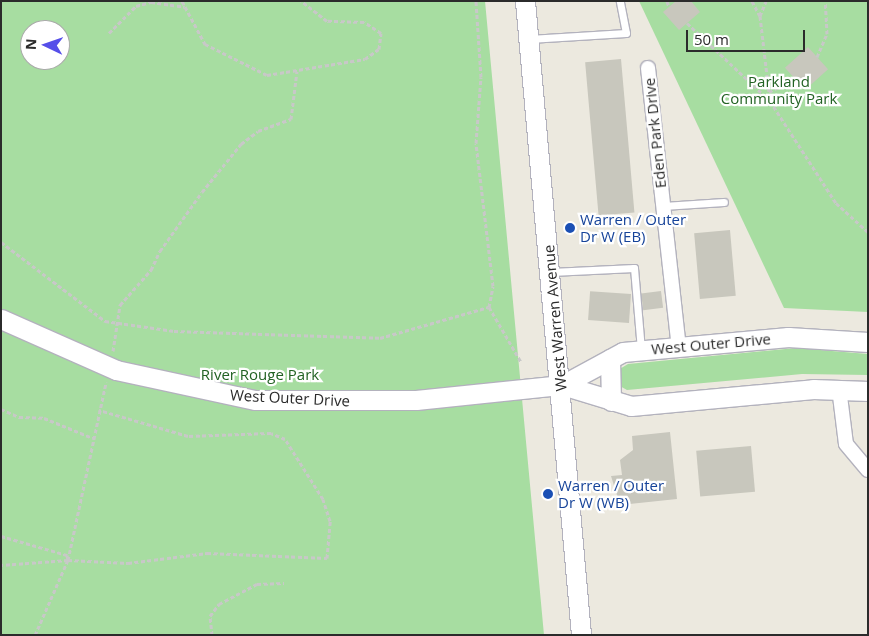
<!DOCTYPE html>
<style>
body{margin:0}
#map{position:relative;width:869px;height:636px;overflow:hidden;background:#ece9df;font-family:"Open Sans",sans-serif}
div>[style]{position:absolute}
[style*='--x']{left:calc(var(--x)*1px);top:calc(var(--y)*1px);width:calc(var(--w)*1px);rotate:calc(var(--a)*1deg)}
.green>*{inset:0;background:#a7dda1}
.building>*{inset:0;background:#c8c7bd;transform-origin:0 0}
.path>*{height:3px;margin-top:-1.5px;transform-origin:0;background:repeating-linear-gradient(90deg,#c8c8c8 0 4px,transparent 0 6.5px)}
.roads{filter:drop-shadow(1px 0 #b3b2bd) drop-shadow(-1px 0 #b3b2bd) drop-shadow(0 1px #b3b2bd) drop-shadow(0 -1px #b3b2bd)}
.lane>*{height:7px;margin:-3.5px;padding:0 3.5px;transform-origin:3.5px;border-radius:3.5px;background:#fff}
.street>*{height:14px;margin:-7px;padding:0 7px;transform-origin:7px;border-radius:7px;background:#fff}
.secondary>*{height:19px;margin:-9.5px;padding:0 9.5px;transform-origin:9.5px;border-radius:9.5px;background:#fff}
.dots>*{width:14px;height:14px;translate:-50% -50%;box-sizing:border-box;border:2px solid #fff;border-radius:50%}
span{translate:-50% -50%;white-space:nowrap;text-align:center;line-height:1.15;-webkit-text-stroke:4.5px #fff;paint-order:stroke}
.park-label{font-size:15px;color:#226223}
.street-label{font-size:15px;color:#2b2b2b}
.transit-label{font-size:15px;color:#164399}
.left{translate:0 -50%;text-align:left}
.frame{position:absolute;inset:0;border:2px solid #2b2b2b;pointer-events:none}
.north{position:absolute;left:20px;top:20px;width:50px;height:50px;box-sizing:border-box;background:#fff;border:1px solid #aaa;border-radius:50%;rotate:273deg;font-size:14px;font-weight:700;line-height:20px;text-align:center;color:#2b2b2b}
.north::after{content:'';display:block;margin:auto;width:18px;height:22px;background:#564fe9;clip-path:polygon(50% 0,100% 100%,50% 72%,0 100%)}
.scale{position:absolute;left:686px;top:30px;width:119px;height:22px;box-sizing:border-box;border:2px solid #2b2b2b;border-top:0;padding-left:6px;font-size:15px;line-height:18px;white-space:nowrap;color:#2b2b2b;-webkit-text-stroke:4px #fff;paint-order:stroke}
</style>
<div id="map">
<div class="green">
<i style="clip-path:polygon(evenodd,1px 1px,485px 1px,544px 635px,1px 635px,1px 1px,30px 30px,60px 30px,60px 60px,30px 60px,30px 30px)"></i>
<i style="clip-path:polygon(639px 1px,868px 1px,868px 312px,784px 308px)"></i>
<i style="clip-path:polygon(796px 348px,868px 354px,868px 375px,802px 374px,627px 390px,618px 385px,618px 370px,628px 364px)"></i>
</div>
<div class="building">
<i style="clip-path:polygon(676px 1px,691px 1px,700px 12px,679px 30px,663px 12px)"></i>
<i style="left:808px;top:47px;width:30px;height:31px;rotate:48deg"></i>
<i style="left:621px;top:59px;width:154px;height:36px;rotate:85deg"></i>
<i style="left:730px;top:230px;width:66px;height:36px;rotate:85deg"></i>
<i style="left:661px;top:291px;width:17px;height:20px;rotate:83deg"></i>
<i style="left:631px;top:294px;width:29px;height:41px;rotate:94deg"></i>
<i style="clip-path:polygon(670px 432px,677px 499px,620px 505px,611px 476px,622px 475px,620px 460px,633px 450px,632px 436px)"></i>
<i style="left:751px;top:446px;width:46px;height:55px;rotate:85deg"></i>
</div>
<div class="path">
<i style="--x:182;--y:1;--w:49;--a:61.9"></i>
<i style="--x:205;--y:44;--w:69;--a:26.6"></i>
<i style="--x:267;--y:75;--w:99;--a:-9.3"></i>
<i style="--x:365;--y:59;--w:17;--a:-36"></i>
<i style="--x:379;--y:49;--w:16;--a:-83"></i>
<i style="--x:381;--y:33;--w:20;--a:-147"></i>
<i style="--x:364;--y:22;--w:37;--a:-178"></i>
<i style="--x:327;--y:21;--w:33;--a:-142"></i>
<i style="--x:667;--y:1;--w:6;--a:72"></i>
<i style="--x:752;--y:1;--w:17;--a:62"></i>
<i style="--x:760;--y:16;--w:86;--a:83.3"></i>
<i style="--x:770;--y:101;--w:121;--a:57.1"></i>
<i style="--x:836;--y:203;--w:43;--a:42.2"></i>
<i style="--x:760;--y:16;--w:16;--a:-68"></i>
<i style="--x:687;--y:23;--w:114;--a:43.2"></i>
<i style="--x:109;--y:33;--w:38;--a:-45"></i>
<i style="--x:136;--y:6;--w:16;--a:-15"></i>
<i style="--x:151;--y:2;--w:34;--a:8"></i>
<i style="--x:817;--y:57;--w:25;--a:-67"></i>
<i style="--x:827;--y:34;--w:33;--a:-93"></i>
<i style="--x:769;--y:92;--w:28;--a:-27"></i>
<i style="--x:1;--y:242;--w:131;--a:37.2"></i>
<i style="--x:105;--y:321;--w:70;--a:8.2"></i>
<i style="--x:174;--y:331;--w:206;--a:1.9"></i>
<i style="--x:380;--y:338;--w:113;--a:-15.9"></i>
<i style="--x:489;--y:307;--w:21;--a:-79"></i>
<i style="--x:493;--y:286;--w:144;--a:-96.8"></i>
<i style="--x:476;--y:143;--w:66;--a:-85.7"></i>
<i style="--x:481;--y:77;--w:76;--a:-93.8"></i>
<i style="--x:489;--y:307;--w:64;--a:59.8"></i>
<i style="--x:113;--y:351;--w:47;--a:-81.3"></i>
<i style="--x:120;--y:305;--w:47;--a:-48.5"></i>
<i style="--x:151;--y:270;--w:21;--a:-65"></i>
<i style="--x:160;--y:251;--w:72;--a:-54.6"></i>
<i style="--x:202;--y:192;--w:62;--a:-50.9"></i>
<i style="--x:241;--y:144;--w:21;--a:-37"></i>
<i style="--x:258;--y:131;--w:35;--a:-20"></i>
<i style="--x:291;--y:119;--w:48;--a:-82.9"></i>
<i style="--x:1;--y:409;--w:20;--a:24"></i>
<i style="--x:19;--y:417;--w:25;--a:2"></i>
<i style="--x:44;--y:418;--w:53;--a:22.2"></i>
<i style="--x:1;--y:536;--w:69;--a:16.1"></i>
<i style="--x:67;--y:555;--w:5;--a:79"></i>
<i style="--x:68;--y:560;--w:67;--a:175.7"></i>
<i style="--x:68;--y:560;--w:60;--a:2.9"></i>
<i style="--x:128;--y:563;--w:80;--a:-7.2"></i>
<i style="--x:207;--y:553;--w:120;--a:2.4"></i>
<i style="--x:327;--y:558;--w:37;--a:-85"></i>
<i style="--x:330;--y:521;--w:23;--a:-108"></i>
<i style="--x:323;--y:499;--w:71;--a:-122.3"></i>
<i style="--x:285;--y:439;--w:15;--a:-157"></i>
<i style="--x:271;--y:433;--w:83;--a:177.9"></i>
<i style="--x:188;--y:436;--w:93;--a:-163.7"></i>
<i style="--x:35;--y:635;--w:82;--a:-66.3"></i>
<i style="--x:68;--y:560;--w:182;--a:-77.9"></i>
<i style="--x:212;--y:635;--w:19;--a:-96"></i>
<i style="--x:210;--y:616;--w:15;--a:-53"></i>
<i style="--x:219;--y:604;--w:43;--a:-27.8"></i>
<i style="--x:257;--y:584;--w:27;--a:-2"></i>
</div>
<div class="roads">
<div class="lane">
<i style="--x:529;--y:39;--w:97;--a:-3.5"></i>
<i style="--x:626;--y:33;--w:33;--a:-101"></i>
<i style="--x:663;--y:206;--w:61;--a:-3.8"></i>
<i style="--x:551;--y:272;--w:83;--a:-2.8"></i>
<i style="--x:634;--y:268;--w:82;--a:85.1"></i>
</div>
<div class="street">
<i style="--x:648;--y:68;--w:281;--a:83.7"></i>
<i style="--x:839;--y:388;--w:56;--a:82.9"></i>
<i style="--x:846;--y:444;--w:34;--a:50"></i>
</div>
<div class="secondary">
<i style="--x:525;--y:1;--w:636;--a:84.95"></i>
<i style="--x:1;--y:319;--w:126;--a:23.9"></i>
<i style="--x:116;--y:370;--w:142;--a:12.2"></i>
<i style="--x:255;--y:400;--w:161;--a:0"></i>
<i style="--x:416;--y:400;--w:147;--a:-5.9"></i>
<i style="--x:562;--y:385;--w:72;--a:16.9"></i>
<i style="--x:631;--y:406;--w:183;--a:-5.3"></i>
<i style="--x:813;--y:389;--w:55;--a:2.1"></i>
<i style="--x:610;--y:359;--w:42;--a:88.6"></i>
<i style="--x:562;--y:385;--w:69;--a:-28.4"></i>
<i style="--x:623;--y:352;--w:166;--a:-5.2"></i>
<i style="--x:788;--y:337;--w:80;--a:3.6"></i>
</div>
</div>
<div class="dots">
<i style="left:570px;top:228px;background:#1a4fb4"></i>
<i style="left:548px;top:494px;background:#1a4fb4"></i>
</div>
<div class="park-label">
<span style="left:779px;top:90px">Parkland<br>Community Park</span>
<span style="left:260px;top:375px">River Rouge Park</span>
</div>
<div class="street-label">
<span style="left:655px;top:133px;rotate:-96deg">Eden Park Drive</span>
<span style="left:555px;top:318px;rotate:-95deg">West Warren Avenue</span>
<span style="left:711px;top:344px;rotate:-5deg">West Outer Drive</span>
<span style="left:290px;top:398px;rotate:3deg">West Outer Drive</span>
</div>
<div class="transit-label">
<span class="left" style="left:580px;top:228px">Warren / Outer<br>Dr W (EB)</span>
<span class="left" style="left:558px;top:494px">Warren / Outer<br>Dr W (WB)</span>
</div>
<div class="frame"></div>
<div class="north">N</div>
<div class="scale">50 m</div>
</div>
